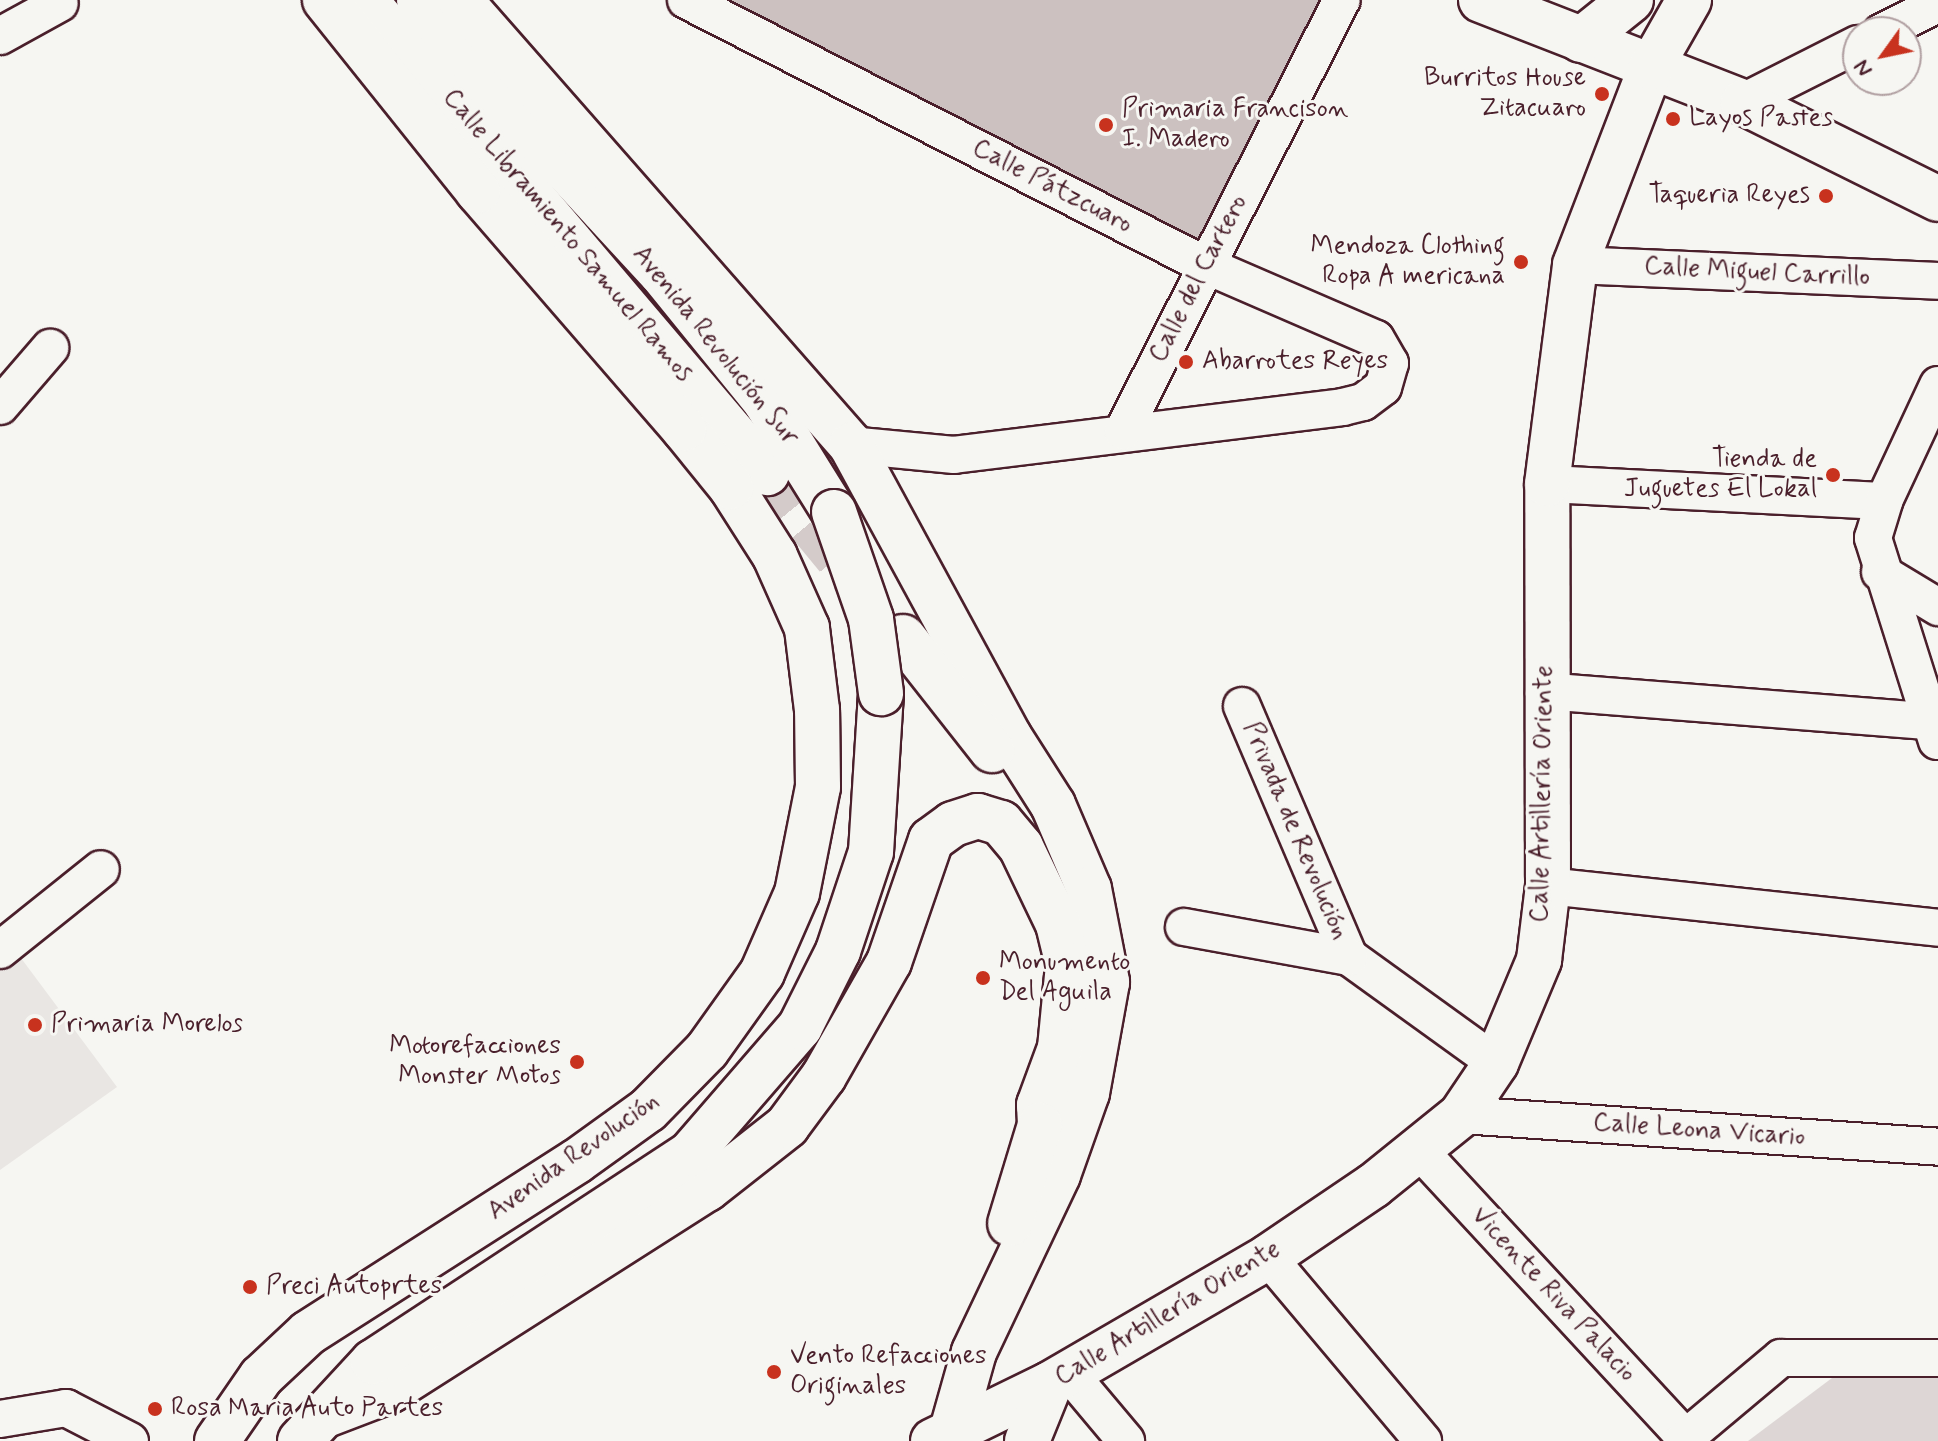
<!DOCTYPE html>
<meta charset="utf-8">
<style>
body{margin:0}
#map{position:relative;width:1938px;height:1441px;overflow:hidden;background:#f6f6f2;font-family:Mynerve,sans-serif}
div>[style]{position:absolute}
[style*='--x']{left:calc(var(--x)*1px);top:calc(var(--y)*1px);width:calc(var(--w)*1px);rotate:calc(var(--a)*1deg)}
.built>*{inset:0;background:#e9e6e3}
.green>*{inset:0;background:#ddd6d5}
.building>*{inset:0;background:#ccc1c0}
.primary-tunnel>*{height:44px;margin-top:-22px;transform-origin:0;background:repeating-linear-gradient(90deg,#d4cbca 0 44px,transparent 0 66px)}
.roads{filter:drop-shadow(2px 0 #4a1f2b) drop-shadow(-2px 0 #4a1f2b) drop-shadow(0 2px #4a1f2b) drop-shadow(0 -2px #4a1f2b)}
.minor>*{height:36px;margin:-18px;padding:0 18px;transform-origin:18px;border-radius:18px;background:#f6f6f2}
.tertiary>*{height:44px;margin:-22px;padding:0 22px;transform-origin:22px;border-radius:22px;background:#f6f6f2}
.primary>*{height:44px;margin:-22px;padding:0 22px;transform-origin:22px;border-radius:22px;background:#f6f6f2}
.bridges{filter:drop-shadow(2px 0 #4a1f2b) drop-shadow(-2px 0 #4a1f2b) drop-shadow(0 2px #4a1f2b) drop-shadow(0 -2px #4a1f2b)}
.primary-bridge>*{height:44px;margin:-22px;padding:0 22px;transform-origin:22px;border-radius:22px;background:#f6f6f2}
.dots>*{width:22px;height:22px;translate:-50% -50%;box-sizing:border-box;border:4px solid #f6f6f2;border-radius:50%}
span{translate:-50% -50%;white-space:nowrap;text-align:center;line-height:1.15;-webkit-text-stroke:6px #f6f6f2;paint-order:stroke}
.poi-label{font-size:26px;color:#4a1f2b}
.right{translate:-100% -50%;text-align:right}
.left{translate:0 -50%;text-align:left}
.street-label{font-size:26px;color:#4a1f2b}
.north{position:absolute;left:1842px;top:16px;width:80px;height:80px;box-sizing:border-box;background:#f6f6f2;border:2px solid #b1a0a2;border-radius:50%;rotate:237deg;font-size:22px;font-weight:700;line-height:32px;text-align:center;color:#4a1f2b}
.north::after{content:'';display:block;margin:auto;width:28px;height:36px;background:#c8321e;clip-path:polygon(50% 0,100% 100%,50% 72%,0 100%)}
</style>
<div id="map">
<div class="built">
<i style="clip-path:polygon(15px 950px,117px 1087px,0 1170px,0 962px)"></i>
</div>
<div class="green">
<i style="clip-path:polygon(1938px 1373px,1938px 1441px,1748px 1441px,1836px 1375px)"></i>
</div>
<div class="building">
<i style="clip-path:polygon(717px 0,1332px 0,1203px 257px)"></i>
</div>
<div class="primary-tunnel">
<i style="--x:767;--y:473;--w:141;--a:50.5"></i>
</div>
<div class="roads">
<div class="minor">
<i style="--x:686;--y:0;--w:583;--a:27.05"></i>
<i style="--x:1205;--y:265;--w:186;--a:23.4"></i>
<i style="--x:1376;--y:339;--w:28;--a:60"></i>
<i style="--x:1390;--y:363;--w:25;--a:106"></i>
<i style="--x:1383;--y:387;--w:25;--a:143"></i>
<i style="--x:1363;--y:402;--w:21;--a:166"></i>
<i style="--x:1343;--y:407;--w:392;--a:173"></i>
<i style="--x:954;--y:455;--w:103;--a:-174.5"></i>
<i style="--x:1882;--y:32;--w:63;--a:-26.6"></i>
<i style="--x:0;--y:36;--w:68;--a:-28.8"></i>
<i style="--x:1743;--y:102;--w:129;--a:-26.8"></i>
<i style="--x:1575;--y:265;--w:363;--a:2.5"></i>
<i style="--x:0;--y:406;--w:77;--a:-49.2"></i>
<i style="--x:1123;--y:431;--w:483;--a:-63.1"></i>
<i style="--x:1547;--y:484;--w:337;--a:2.9"></i>
<i style="--x:1880;--y:572;--w:68;--a:31.1"></i>
<i style="--x:1544;--y:691;--w:385;--a:4.5"></i>
<i style="--x:1242;--y:706;--w:273;--a:66.9"></i>
<i style="--x:1349;--y:957;--w:181;--a:35.8"></i>
<i style="--x:1937;--y:741;--w:213;--a:-107.5"></i>
<i style="--x:1873;--y:538;--w:39;--a:-73"></i>
<i style="--x:1884;--y:501;--w:128;--a:-65"></i>
<i style="--x:1548;--y:886;--w:392;--a:6.1"></i>
<i style="--x:1184;--y:927;--w:168;--a:10.3"></i>
<i style="--x:0;--y:950;--w:129;--a:-38.7"></i>
<i style="--x:1461;--y:1115;--w:478;--a:3.8"></i>
<i style="--x:1418;--y:1149;--w:398;--a:47.2"></i>
<i style="--x:1268;--y:1257;--w:241;--a:49.9"></i>
<i style="--x:1069;--y:1373;--w:89;--a:50"></i>
<i style="--x:0;--y:1419;--w:67;--a:-9.5"></i>
<i style="--x:66;--y:1408;--w:72;--a:27.3"></i>
<i style="--x:1682;--y:1441;--w:129;--a:-40"></i>
<i style="--x:1781;--y:1358;--w:157;--a:0"></i>
</div>
<div class="tertiary">
<i style="--x:1481;--y:0;--w:281;--a:21.3"></i>
<i style="--x:1743;--y:102;--w:218;--a:26.4"></i>
<i style="--x:1581;--y:40;--w:64;--a:-38.7"></i>
<i style="--x:933;--y:1441;--w:130;--a:-26"></i>
<i style="--x:1050;--y:1384;--w:252;--a:-30.2"></i>
<i style="--x:1268;--y:1257;--w:127;--a:-34.1"></i>
<i style="--x:1373;--y:1186;--w:113;--a:-38.9"></i>
<i style="--x:1461;--y:1115;--w:63;--a:-56.1"></i>
<i style="--x:1496;--y:1063;--w:112;--a:-67.3"></i>
<i style="--x:1539;--y:960;--w:75;--a:-83.1"></i>
<i style="--x:1548;--y:886;--w:402;--a:-90.1"></i>
<i style="--x:1547;--y:484;--w:221;--a:-82.7"></i>
<i style="--x:1575;--y:265;--w:212;--a:-69"></i>
<i style="--x:1651;--y:67;--w:77;--a:-60.4"></i>
</div>
<div class="primary">
<i style="--x:365;--y:0;--w:621;--a:49.64"></i>
<i style="--x:419;--y:0;--w:92;--a:51.6"></i>
<i style="--x:476;--y:72;--w:273;--a:47.4"></i>
<i style="--x:661;--y:273;--w:165;--a:50.9"></i>
<i style="--x:765;--y:401;--w:131;--a:58.1"></i>
<i style="--x:460;--y:0;--w:592;--a:48.7"></i>
<i style="--x:851;--y:445;--w:331;--a:61.5"></i>
<i style="--x:1009;--y:736;--w:82;--a:57.5"></i>
<i style="--x:1053;--y:805;--w:91;--a:66.8"></i>
<i style="--x:1089;--y:889;--w:95;--a:79"></i>
<i style="--x:1107;--y:982;--w:113;--a:100.2"></i>
<i style="--x:1087;--y:1093;--w:87;--a:109.5"></i>
<i style="--x:1058;--y:1175;--w:196;--a:115.4"></i>
<i style="--x:974;--y:1352;--w:92;--a:105.7"></i>
<i style="--x:903;--y:637;--w:144;--a:51.8"></i>
<i style="--x:326;--y:1415;--w:70;--a:-21"></i>
<i style="--x:391;--y:1390;--w:375;--a:-32.5"></i>
<i style="--x:707;--y:1189;--w:102;--a:-38.2"></i>
<i style="--x:787;--y:1126;--w:62;--a:-53.5"></i>
<i style="--x:824;--y:1076;--w:131;--a:-60.3"></i>
<i style="--x:889;--y:962;--w:129;--a:-71"></i>
<i style="--x:931;--y:840;--w:27;--a:-36"></i>
<i style="--x:953;--y:824;--w:26;--a:-18"></i>
<i style="--x:978;--y:816;--w:24;--a:17"></i>
<i style="--x:1001;--y:823;--w:31;--a:50"></i>
<i style="--x:1021;--y:847;--w:85;--a:64.3"></i>
<i style="--x:1058;--y:924;--w:42;--a:76.3"></i>
<i style="--x:1068;--y:965;--w:83;--a:95.5"></i>
<i style="--x:1060;--y:1048;--w:61;--a:110.2"></i>
<i style="--x:1039;--y:1105;--w:20;--a:87"></i>
<i style="--x:1040;--y:1125;--w:103;--a:106.9"></i>
<i style="--x:217;--y:1441;--w:78;--a:-55.5"></i>
<i style="--x:261;--y:1377;--w:64;--a:-43.1"></i>
<i style="--x:308;--y:1333;--w:319;--a:-32.6"></i>
<i style="--x:577;--y:1161;--w:87;--a:-35.7"></i>
<i style="--x:648;--y:1110;--w:84;--a:-45.5"></i>
<i style="--x:707;--y:1050;--w:95;--a:-54.5"></i>
<i style="--x:762;--y:973;--w:87;--a:-66.4"></i>
<i style="--x:797;--y:893;--w:108;--a:-78.8"></i>
<i style="--x:818;--y:787;--w:77;--a:-90.7"></i>
<i style="--x:817;--y:710;--w:83;--a:-97"></i>
<i style="--x:807;--y:628;--w:79;--a:-114"></i>
<i style="--x:775;--y:556;--w:82;--a:-122.5"></i>
<i style="--x:731;--y:487;--w:75;--a:-129"></i>
<i style="--x:684;--y:429;--w:315;--a:-130.9"></i>
<i style="--x:478;--y:191;--w:245;--a:-128.7"></i>
<i style="--x:300;--y:1441;--w:108;--a:-47.3"></i>
<i style="--x:373;--y:1362;--w:379;--a:-33.3"></i>
<i style="--x:690;--y:1154;--w:168;--a:-49.1"></i>
<i style="--x:800;--y:1027;--w:85;--a:-63.4"></i>
<i style="--x:838;--y:951;--w:104;--a:-71.6"></i>
<i style="--x:871;--y:852;--w:159;--a:-86.4"></i>
<i style="--x:1027;--y:1441;--w:61;--a:-68"></i>
</div>
</div>
<div class="bridges">
<div class="primary-bridge">
<i style="--x:834;--y:512;--w:113;--a:70.9"></i>
<i style="--x:871;--y:619;--w:75;--a:82.3"></i>
</div>
</div>
<div class="dots">
<i style="left:1602px;top:94px;background:#c8321e"></i>
<i style="left:1673px;top:119px;background:#c8321e"></i>
<i style="left:1106px;top:125px;background:#c8321e"></i>
<i style="left:1826px;top:196px;background:#c8321e"></i>
<i style="left:1521px;top:262px;background:#c8321e"></i>
<i style="left:1186px;top:362px;background:#c8321e"></i>
<i style="left:1833px;top:475px;background:#c8321e"></i>
<i style="left:983px;top:978px;background:#c8321e"></i>
<i style="left:35px;top:1025px;background:#c8321e"></i>
<i style="left:577px;top:1062px;background:#c8321e"></i>
<i style="left:250px;top:1287px;background:#c8321e"></i>
<i style="left:774px;top:1372px;background:#c8321e"></i>
<i style="left:155px;top:1409px;background:#c8321e"></i>
</div>
<div class="poi-label">
<span class="right" style="left:1586px;top:94px">Burritos House<br>Zitacuaro</span>
<span class="left" style="left:1122px;top:125px">Primaria Francison<br>I. Madero</span>
<span class="left" style="left:1689px;top:119px">Layos Pastes</span>
<span class="right" style="left:1810px;top:196px">Taqueria Reyes</span>
<span class="right" style="left:1505px;top:262px">Mendoza Clothing<br>Ropa A mericana</span>
<span class="left" style="left:1202px;top:362px">Abarrotes Reyes</span>
<span class="right" style="left:1817px;top:475px">Tienda de<br>Juguetes El Lokal</span>
<span class="left" style="left:999px;top:978px">Monumento<br>Del Aguila</span>
<span class="left" style="left:51px;top:1025px">Primaria Morelos</span>
<span class="right" style="left:561px;top:1062px">Motorefacciones<br>Monster Motos</span>
<span class="left" style="left:266px;top:1287px">Preci Autoprtes</span>
<span class="left" style="left:790px;top:1372px">Vento Refacciones<br>Originales</span>
<span class="left" style="left:171px;top:1409px">Rosa Maria Auto Partes</span>
</div>
<div class="street-label">
<span style="left:1052px;top:187px;rotate:27deg">Calle Pátzcuaro</span>
<span style="left:567px;top:236px;rotate:50deg">Calle Libramiento Samuel Ramos</span>
<span style="left:1757px;top:273px;rotate:3deg">Calle Miguel Carrillo</span>
<span style="left:1199px;top:279px;rotate:-63deg">Calle del Cartero</span>
<span style="left:715px;top:346px;rotate:51deg">Avenida Revolución Sur</span>
<span style="left:1543px;top:794px;rotate:-89deg">Calle Artillería Oriente</span>
<span style="left:1295px;top:831px;rotate:67deg">Privada de Revolución</span>
<span style="left:1699px;top:1131px;rotate:4deg">Calle Leona Vicario</span>
<span style="left:574px;top:1157px;rotate:-35deg">Avenida Revolución</span>
<span style="left:1553px;top:1295px;rotate:47deg">Vicente Riva Palacio</span>
<span style="left:1168px;top:1314px;rotate:-31deg">Calle Artillería Oriente</span>
</div>
<div class="north">N</div>
</div>
